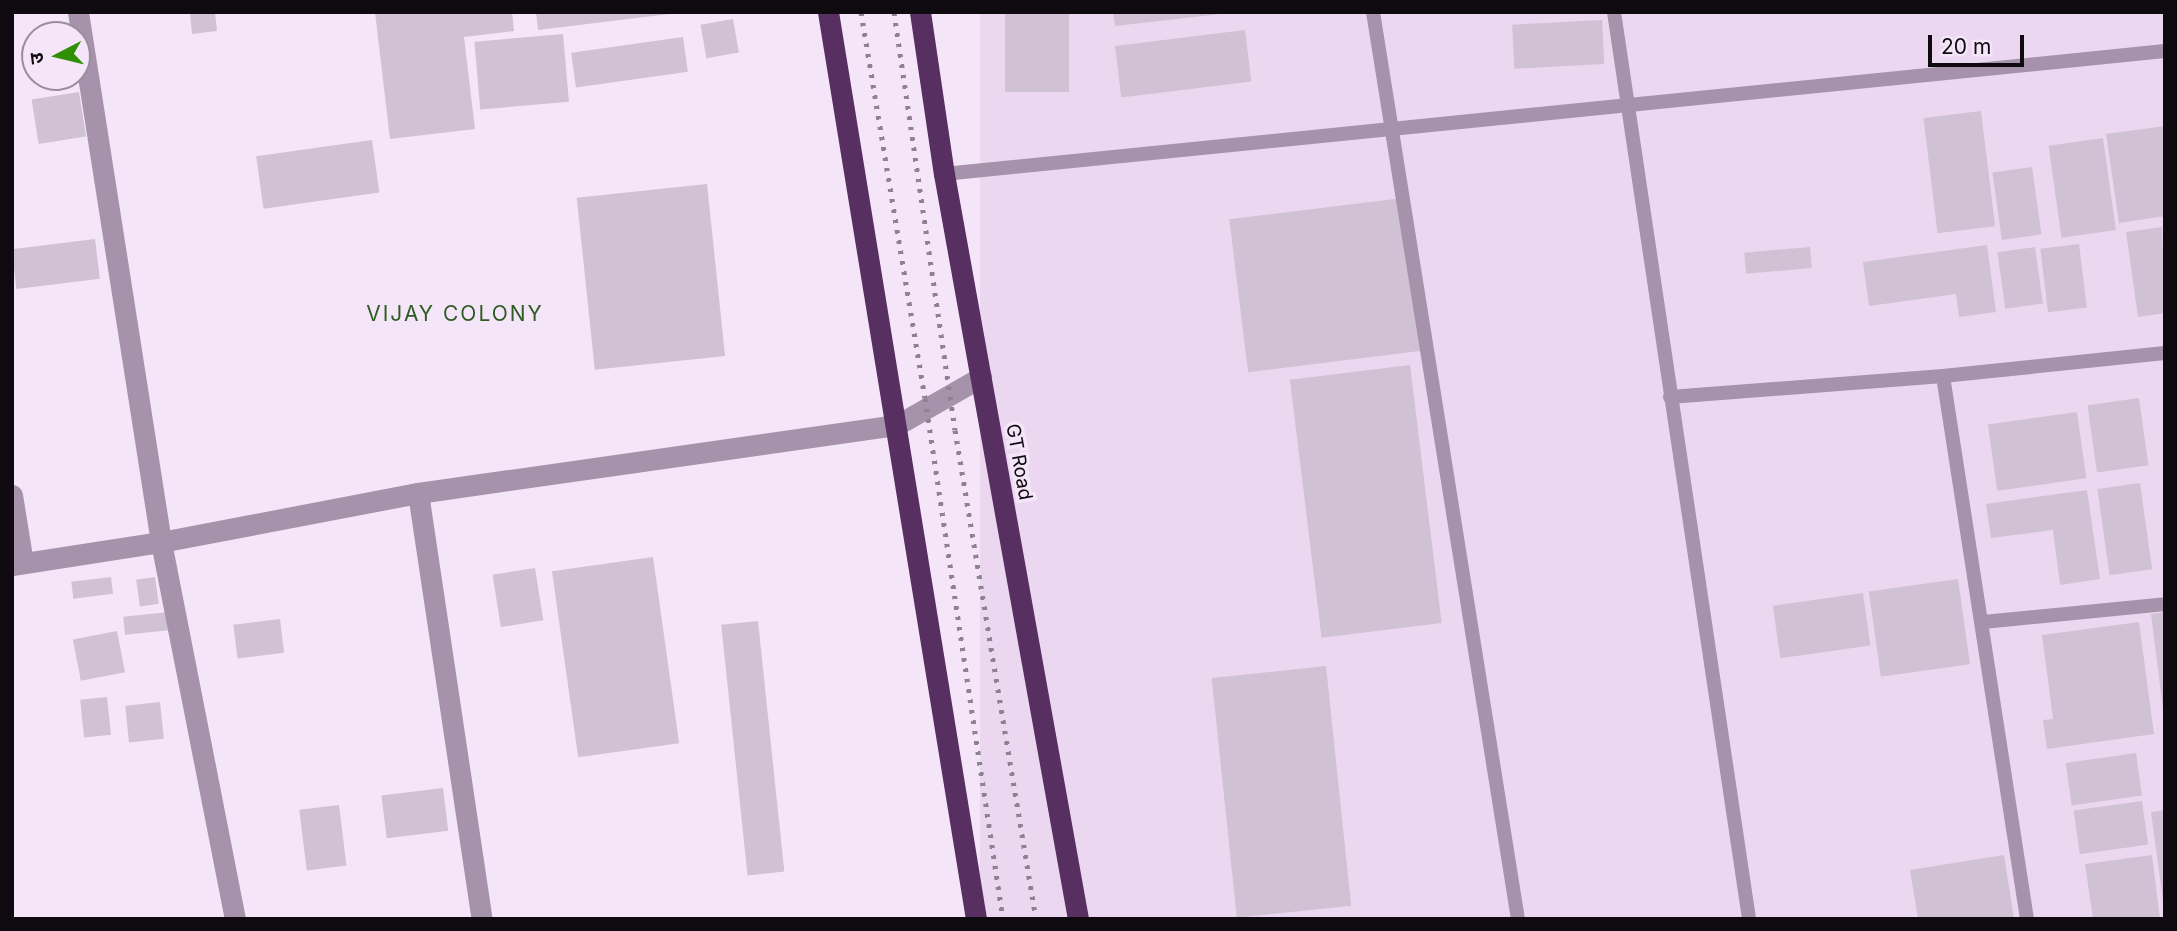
<!DOCTYPE html>
<meta charset="utf-8">
<style>
body{margin:0}
#map{position:relative;width:2177px;height:931px;overflow:hidden;background:#f5e5f9;font-family:Inter,"Noto Sans Devanagari",sans-serif}
div>[style]{position:absolute}
[style*='--x']{left:calc(var(--x)*1px);top:calc(var(--y)*1px);width:calc(var(--w)*1px);rotate:calc(var(--a)*1deg)}
.built>*{inset:0;background:#ecd7f1;transform-origin:0 0}
.building>*{inset:0;background:#d1c1d4;transform-origin:0 0}
.lane>*{height:14px;margin:-7px;padding:0 7px;transform-origin:7px;border-radius:7px;background:#a692ab}
.street>*{height:21px;margin:-10.5px;padding:0 10.5px;transform-origin:10.5px;border-radius:10.5px;background:#a692ab}
.highway>*{height:21px;margin:-10.5px;padding:0 10.5px;transform-origin:10.5px;border-radius:10.5px;background:#572f61}
.rail>*{height:5px;margin-top:-2.5px;transform-origin:0;background:repeating-linear-gradient(90deg,#8d828f 0 3.5px,transparent 0 10.5px)}
span{translate:-50% -50%;white-space:nowrap;text-align:center;line-height:1.15;-webkit-text-stroke:7px #f5e5f9;paint-order:stroke}
.street-label{font-size:19px;color:#0f0a10}
.neighbourhood-label{font-size:21px;color:#2e5b22;letter-spacing:2px}
.frame{position:absolute;inset:0;border:14px solid #0f0a10;pointer-events:none}
.north{position:absolute;left:21px;top:21px;width:70px;height:70px;box-sizing:border-box;background:#f5e5f9;border:2px solid #998d9c;border-radius:50%;rotate:263deg;font-size:19px;font-weight:700;line-height:28px;text-align:center;color:#0f0a10}
.north::after{content:'';display:block;margin:auto;width:24px;height:32px;background:#2f8f05;clip-path:polygon(50% 0,100% 100%,50% 72%,0 100%)}
.scale{position:absolute;left:1928px;top:35px;width:96px;height:32px;box-sizing:border-box;border:4px solid #0f0a10;border-top:0;padding-left:9px;font-size:21px;line-height:24px;white-space:nowrap;color:#0f0a10;-webkit-text-stroke:5px #f5e5f9;paint-order:stroke}
</style>
<div id="map">
<div class="built">
<i style="left:980px;top:12px;width:1185px;height:919px"></i>
</div>
<div class="building">
<i style="clip-path:polygon(190px 12px,215px 12px,217px 31px,192px 34px)"></i>
<i style="clip-path:polygon(375px 12px,512px 12px,514px 31px,464px 37px,475px 129px,390px 139px)"></i>
<i style="clip-path:polygon(536px 12px,669px 12px,669px 14px,538px 30px)"></i>
<i style="left:1005px;top:12px;width:64px;height:80px"></i>
<i style="clip-path:polygon(1113px 12px,1219px 12px,1220px 14px,1115px 26px)"></i>
<i style="left:733px;top:19px;width:34px;height:33px;rotate:80deg"></i>
<i style="left:1602px;top:20px;width:44px;height:90px;rotate:87deg"></i>
<i style="left:1245px;top:30px;width:52px;height:131px;rotate:83deg"></i>
<i style="left:563px;top:34px;width:68px;height:89px;rotate:85deg"></i>
<i style="left:683px;top:37px;width:35px;height:113px;rotate:82deg"></i>
<i style="left:79px;top:92px;width:45px;height:48px;rotate:81deg"></i>
<i style="left:1981px;top:111px;width:116px;height:58px;rotate:83deg"></i>
<i style="clip-path:polygon(2165px 126px,2165px 216px,2119px 223px,2106px 134px)"></i>
<i style="left:2103px;top:138px;width:93px;height:55px;rotate:82deg"></i>
<i style="left:372px;top:140px;width:53px;height:117px;rotate:82deg"></i>
<i style="left:2032px;top:167px;width:68px;height:40px;rotate:82deg"></i>
<i style="left:707px;top:184px;width:173px;height:131px;rotate:84deg"></i>
<i style="left:1403px;top:198px;width:154px;height:175px;rotate:83deg"></i>
<i style="clip-path:polygon(2162px 227px,2165px 313px,2138px 317px,2126px 232px)"></i>
<i style="left:95px;top:239px;width:40px;height:84px;rotate:83deg"></i>
<i style="left:2079px;top:244px;width:64px;height:39px;rotate:83deg"></i>
<i style="clip-path:polygon(1987px 245px,1996px 312px,1959px 317px,1956px 294px,1869px 306px,1863px 262px)"></i>
<i style="left:1810px;top:247px;width:21px;height:66px;rotate:85deg"></i>
<i style="left:2035px;top:247px;width:57px;height:38px;rotate:82deg"></i>
<i style="left:1410px;top:365px;width:260px;height:121px;rotate:83deg"></i>
<i style="left:2139px;top:398px;width:68px;height:52px;rotate:82deg"></i>
<i style="left:2077px;top:412px;width:67px;height:90px;rotate:82deg"></i>
<i style="left:2140px;top:483px;width:87px;height:43px;rotate:82deg"></i>
<i style="clip-path:polygon(2087px 490px,2100px 579px,2060px 585px,2053px 530px,1991px 538px,1986px 504px)"></i>
<i style="left:653px;top:557px;width:188px;height:102px;rotate:82deg"></i>
<i style="left:535px;top:568px;width:53px;height:43px;rotate:81deg"></i>
<i style="left:111px;top:577px;width:17px;height:40px;rotate:83deg"></i>
<i style="left:155px;top:577px;width:27px;height:19px;rotate:82deg"></i>
<i style="left:1958px;top:579px;width:86px;height:90px;rotate:82deg"></i>
<i style="left:1863px;top:593px;width:53px;height:91px;rotate:82deg"></i>
<i style="left:169px;top:612px;width:18px;height:46px;rotate:84deg"></i>
<i style="clip-path:polygon(2165px 612px,2165px 709px,2163px 709px,2151px 614px)"></i>
<i style="left:280px;top:619px;width:34px;height:47px;rotate:83deg"></i>
<i style="left:758px;top:621px;width:252px;height:37px;rotate:84deg"></i>
<i style="clip-path:polygon(2139px 622px,2154px 734px,2047px 749px,2043px 720px,2053px 719px,2042px 635px)"></i>
<i style="left:117px;top:631px;width:42px;height:45px;rotate:79deg"></i>
<i style="left:1326px;top:666px;width:241px;height:115px;rotate:84deg"></i>
<i style="left:107px;top:697px;width:38px;height:27px;rotate:84deg"></i>
<i style="left:160px;top:702px;width:37px;height:35px;rotate:84deg"></i>
<i style="left:2136px;top:753px;width:43px;height:71px;rotate:82deg"></i>
<i style="left:443px;top:788px;width:43px;height:62px;rotate:83deg"></i>
<i style="left:2142px;top:801px;width:44px;height:69px;rotate:82deg"></i>
<i style="left:339px;top:805px;width:61px;height:40px;rotate:83deg"></i>
<i style="clip-path:polygon(2165px 810px,2165px 901px,2163px 901px,2151px 812px)"></i>
<i style="clip-path:polygon(2004px 855px,2014px 919px,1918px 919px,1910px 870px)"></i>
<i style="clip-path:polygon(2152px 855px,2160px 919px,2093px 919px,2085px 864px)"></i>
</div>
<div class="lane">
<i style="--x:1373;--y:12;--w:919;--a:80.92"></i>
<i style="--x:1614;--y:12;--w:917;--a:81.53"></i>
<i style="--x:944;--y:174;--w:1227;--a:-5.75"></i>
<i style="--x:1943;--y:376;--w:549;--a:81.21"></i>
<i style="--x:1670;--y:397;--w:274;--a:-4.4"></i>
<i style="--x:1943;--y:376;--w:223;--a:-5.9"></i>
<i style="--x:1983;--y:622;--w:183;--a:-5.6"></i>
</div>
<div class="street">
<i style="--x:78;--y:12;--w:536;--a:81.1"></i>
<i style="--x:161;--y:542;--w:384;--a:78.9"></i>
<i style="--x:418;--y:493;--w:431;--a:81.5"></i>
<i style="--x:12;--y:495;--w:69;--a:80.8"></i>
<i style="--x:12;--y:565;--w:151;--a:-8.8"></i>
<i style="--x:161;--y:542;--w:262;--a:-10.8"></i>
<i style="--x:418;--y:493;--w:484;--a:-8.1"></i>
<i style="--x:897;--y:425;--w:97;--a:-29.7"></i>
</div>
<div class="highway">
<i style="--x:828;--y:12;--w:919;--a:80.73"></i>
<i style="--x:920;--y:12;--w:164;--a:81.6"></i>
<i style="--x:944;--y:174;--w:757;--a:79.8"></i>
</div>
<div class="rail">
<i style="--x:861;--y:12;--w:391;--a:80.6"></i>
<i style="--x:925;--y:398;--w:527;--a:81.49"></i>
<i style="--x:894;--y:12;--w:422;--a:81.7"></i>
<i style="--x:955;--y:430;--w:496;--a:80.6"></i>
</div>
<div class="street-label">
<span style="left:1019px;top:462px;rotate:80deg">GT Road</span>
</div>
<div class="neighbourhood-label">
<span style="left:455px;top:314px">VIJAY COLONY</span>
</div>
<div class="frame"></div>
<div class="north">उ</div>
<div class="scale">20 m</div>
</div>
